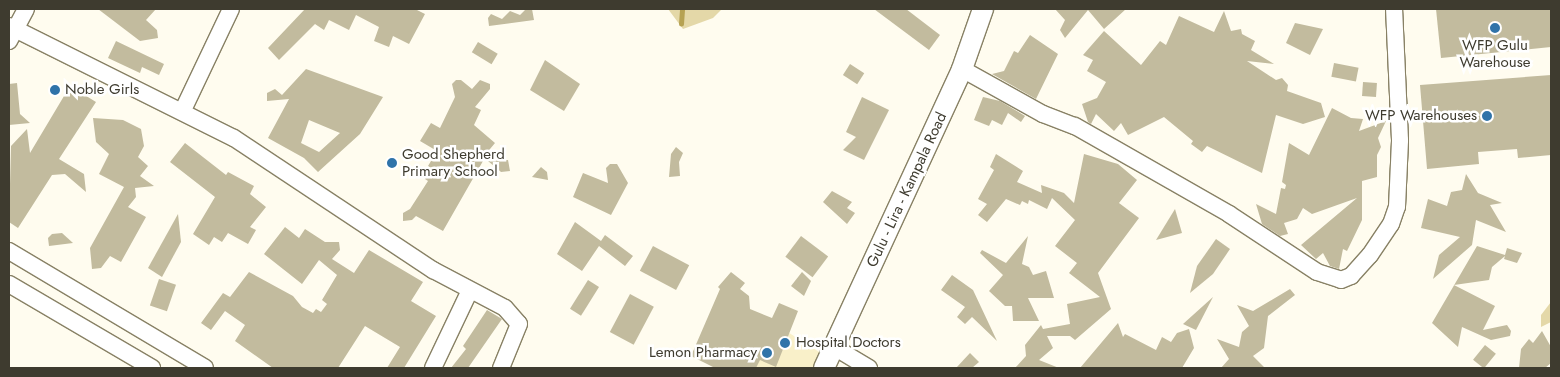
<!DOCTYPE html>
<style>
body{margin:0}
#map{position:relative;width:1560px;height:377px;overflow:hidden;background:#fffcef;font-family:Jost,sans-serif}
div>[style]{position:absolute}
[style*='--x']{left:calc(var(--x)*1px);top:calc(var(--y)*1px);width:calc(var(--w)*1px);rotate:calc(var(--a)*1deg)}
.built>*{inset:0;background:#f9f0c9}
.green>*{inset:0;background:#e4d8a8}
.stream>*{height:4.5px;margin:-2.25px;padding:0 2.25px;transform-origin:2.25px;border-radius:2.25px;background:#b6a253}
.building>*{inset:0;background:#c2bb9e;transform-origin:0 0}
.roads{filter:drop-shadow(1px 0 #888165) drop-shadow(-1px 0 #888165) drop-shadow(0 1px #888165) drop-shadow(0 -1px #888165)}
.minor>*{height:16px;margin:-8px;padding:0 8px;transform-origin:8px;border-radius:8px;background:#fff}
.major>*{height:20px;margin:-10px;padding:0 10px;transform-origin:10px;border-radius:10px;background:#fff}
.dots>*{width:14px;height:14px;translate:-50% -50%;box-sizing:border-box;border:2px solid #fff;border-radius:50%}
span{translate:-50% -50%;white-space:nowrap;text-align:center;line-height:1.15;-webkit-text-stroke:5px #fff;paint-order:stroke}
.poi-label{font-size:15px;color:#3e3b2f}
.left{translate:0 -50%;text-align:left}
.right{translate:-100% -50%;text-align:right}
.street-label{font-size:15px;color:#3e3b2f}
.frame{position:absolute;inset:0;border:10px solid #3e3b2f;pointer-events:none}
</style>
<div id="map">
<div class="built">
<i style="clip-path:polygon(775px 324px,835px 362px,832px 368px,753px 368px)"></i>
</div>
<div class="green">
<i style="clip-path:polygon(668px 9px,722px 9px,713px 18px,683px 29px)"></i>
<i style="clip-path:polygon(1551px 302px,1551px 322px,1541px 327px,1541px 315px)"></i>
</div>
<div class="stream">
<i style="--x:681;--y:24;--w:15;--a:-86"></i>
</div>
<div class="building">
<i style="clip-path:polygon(98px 9px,156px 9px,146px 20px,157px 30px,158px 38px,140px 41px)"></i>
<i style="clip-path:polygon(305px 9px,415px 9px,425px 14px,409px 44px,393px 36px,389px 47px,374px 41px,379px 27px,356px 15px,349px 30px,329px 20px,324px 30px,315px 24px,279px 60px,268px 48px)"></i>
<i style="clip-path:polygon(532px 9px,534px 20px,489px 26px,488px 18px,491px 14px,502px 19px,510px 11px,520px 15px,525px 10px)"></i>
<i style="clip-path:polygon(874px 9px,906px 9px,940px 35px,929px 50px)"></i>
<i style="clip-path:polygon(1055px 9px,1126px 9px,1104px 29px,1088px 10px,1065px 38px,1060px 30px,1065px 20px)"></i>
<i style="clip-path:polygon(1436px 9px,1551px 9px,1551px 47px,1441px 58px)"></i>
<i style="clip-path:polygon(1224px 11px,1231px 31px,1241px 29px,1242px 34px,1255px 41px,1251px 50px,1274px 64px,1247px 61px,1276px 80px,1282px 78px,1288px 85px,1287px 91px,1321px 103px,1325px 117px,1303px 124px,1276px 115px,1262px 173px,1207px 146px,1202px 152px,1191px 144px,1193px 141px,1164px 117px,1128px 135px,1121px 123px,1114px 131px,1096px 114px,1091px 124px,1088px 122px,1082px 104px,1097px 98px,1106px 82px,1087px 71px,1093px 60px,1083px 55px,1104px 31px,1141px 65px,1160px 41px,1166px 45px,1179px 16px,1214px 32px)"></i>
<i style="clip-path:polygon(1295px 23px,1323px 29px,1310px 55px,1286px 43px)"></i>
<i style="clip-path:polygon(1030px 35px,1058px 54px,1036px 99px,992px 74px,1004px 71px,1014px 51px,1018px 53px)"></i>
<i style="clip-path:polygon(116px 41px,164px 64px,159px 75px,142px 67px,140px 73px,108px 58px)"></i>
<i style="left:478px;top:42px;width:23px;height:12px;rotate:31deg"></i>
<i style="clip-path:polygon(545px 60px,580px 84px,564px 111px,530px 90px)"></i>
<i style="left:1334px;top:63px;width:25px;height:14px;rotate:11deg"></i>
<i style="left:850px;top:64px;width:17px;height:13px;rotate:33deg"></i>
<i style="clip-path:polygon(evenodd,306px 69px,383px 97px,360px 134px,318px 172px,304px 158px,268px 138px,289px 99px,267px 101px,267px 93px,275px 89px,282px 95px,306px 69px,309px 120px,340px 133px,319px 152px,301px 143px,309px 120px)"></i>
<i style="clip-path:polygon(1551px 75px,1551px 155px,1518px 158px,1517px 149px,1478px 152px,1479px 164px,1427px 169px,1420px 85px)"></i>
<i style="clip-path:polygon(456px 80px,461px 80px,472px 89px,480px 80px,490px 84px,490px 89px,475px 107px,481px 110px,474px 125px,495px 143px,480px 161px,483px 161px,443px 231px,416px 216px,412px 220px,403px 221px,403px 213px,410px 209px,428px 181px,425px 179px,431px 168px,428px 166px,437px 151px,420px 141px,431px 123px,440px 128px,455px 97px,452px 84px)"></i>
<i style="left:1363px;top:82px;width:14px;height:14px;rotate:4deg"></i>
<i style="clip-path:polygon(17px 83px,20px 114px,30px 123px,9px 125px,9px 84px)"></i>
<i style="clip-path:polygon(70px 86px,96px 102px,59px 159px,84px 174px,86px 192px,65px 174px,52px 175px,18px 228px,9px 222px,11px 146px,27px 129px,30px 153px)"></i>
<i style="clip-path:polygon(862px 97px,889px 110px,864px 160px,843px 150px,856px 137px,846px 132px)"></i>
<i style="clip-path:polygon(983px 97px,1000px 101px,1025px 116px,1021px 122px,1008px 113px,1002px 125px,992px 120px,989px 126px,974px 120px)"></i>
<i style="clip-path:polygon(1332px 108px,1351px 118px,1363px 119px,1359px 131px,1386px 121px,1378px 138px,1381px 147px,1377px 155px,1377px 177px,1362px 181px,1362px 220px,1347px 251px,1343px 249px,1339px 269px,1330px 266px,1323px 253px,1316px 259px,1301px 245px,1357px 198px,1312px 214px,1303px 208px,1297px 219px,1284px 223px,1288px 234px,1280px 236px,1262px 224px,1256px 204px,1276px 214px,1281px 188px,1285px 189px,1286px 185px,1282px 182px,1289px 143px,1309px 155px)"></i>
<i style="clip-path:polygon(93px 118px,123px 120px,141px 129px,144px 146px,138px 157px,148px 166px,140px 176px,154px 186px,135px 188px,136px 197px,128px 207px,146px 217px,121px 262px,110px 256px,101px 268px,92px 269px,90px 248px,124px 187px,99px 174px,109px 154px,96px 142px)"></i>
<i style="clip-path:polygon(185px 143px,226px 175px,228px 172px,254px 186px,250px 194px,266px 207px,250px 227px,256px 230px,248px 244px,228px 233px,222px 242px,214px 237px,209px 245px,193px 234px,215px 197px,170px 162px)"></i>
<i style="clip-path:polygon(676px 147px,683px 153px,679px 162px,680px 176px,669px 177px,671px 154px)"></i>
<i style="clip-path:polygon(996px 154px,1023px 171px,1017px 182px,1042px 193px,1041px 185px,1064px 193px,1074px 203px,1084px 154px,1118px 164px,1137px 180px,1119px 203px,1139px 218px,1098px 273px,1111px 309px,1075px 340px,1070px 336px,1047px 336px,1053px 348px,1039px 360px,1059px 368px,1015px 368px,1026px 356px,1025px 345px,1041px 325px,1043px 329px,1070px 324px,1067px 304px,1100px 297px,1069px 273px,1077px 263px,1055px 246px,1075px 220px,1052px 198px,1047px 209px,1029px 200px,1028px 204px,1022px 201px,1020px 205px,1006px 199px,987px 222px,978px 215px,987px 204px,978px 199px,994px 170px,990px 167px)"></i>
<i style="clip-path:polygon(508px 160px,510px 171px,501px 172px,488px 161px)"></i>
<i style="clip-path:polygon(610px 164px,617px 164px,628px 183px,611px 215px,573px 197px,583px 173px,608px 183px,606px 168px)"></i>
<i style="clip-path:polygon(541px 167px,547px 172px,548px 180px,532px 177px)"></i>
<i style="clip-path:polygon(1466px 174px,1478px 193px,1502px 203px,1490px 205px,1506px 232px,1476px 220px,1472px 245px,1433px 279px,1439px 255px,1460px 237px,1421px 228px,1428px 199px,1447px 206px,1451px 192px,1462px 190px)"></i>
<i style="clip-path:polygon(832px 191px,852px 202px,847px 208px,855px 213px,847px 224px,823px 202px)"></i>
<i style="clip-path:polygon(1175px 209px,1182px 233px,1156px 240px)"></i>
<i style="clip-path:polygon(178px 214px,181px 242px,162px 277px,148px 268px)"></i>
<i style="clip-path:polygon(575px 222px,601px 241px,605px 235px,633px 256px,625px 266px,599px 246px,582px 271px,557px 254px)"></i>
<i style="clip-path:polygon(285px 227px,299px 238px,305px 229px,325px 242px,339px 242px,340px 250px,332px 259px,354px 273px,369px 250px,423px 282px,411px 301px,436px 316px,404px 368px,387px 368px,400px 347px,365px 326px,338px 368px,273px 368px,235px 341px,245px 325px,225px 311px,211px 330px,201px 323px,223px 293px,230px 297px,249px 272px,293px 296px,302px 307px,313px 313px,316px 309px,321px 312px,327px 304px,322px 300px,337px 275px,319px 260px,302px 284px,264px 254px)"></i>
<i style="clip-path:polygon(62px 233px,73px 243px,49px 246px,48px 238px,52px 234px)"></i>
<i style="left:801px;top:236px;width:34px;height:26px;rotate:37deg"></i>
<i style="clip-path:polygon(1028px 236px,1022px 264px,1029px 267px,1033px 275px,1046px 271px,1054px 298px,1028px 298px,1039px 321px,1013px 321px,1012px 306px,1005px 306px,989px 291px,1003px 275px,980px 253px,982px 250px,1006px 263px)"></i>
<i style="clip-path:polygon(1216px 239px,1230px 249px,1213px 274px,1190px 293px,1197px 266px)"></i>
<i style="left:653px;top:246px;width:41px;height:28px;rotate:28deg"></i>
<i style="clip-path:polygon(1477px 246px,1505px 255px,1507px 248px,1522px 253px,1517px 263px,1504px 259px,1505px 256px,1492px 267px,1489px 280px,1454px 285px,1495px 306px,1483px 330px,1507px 325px,1511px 331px,1510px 336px,1491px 340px,1462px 327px,1458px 347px,1432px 323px)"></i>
<i style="clip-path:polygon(731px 272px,745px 283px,740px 289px,749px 296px,750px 309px,772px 318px,779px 303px,798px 311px,776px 367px,760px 360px,756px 368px,715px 368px,691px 356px,720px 289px,718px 287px)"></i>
<i style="clip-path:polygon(802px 272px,811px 281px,804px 296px,791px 286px)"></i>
<i style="clip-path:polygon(952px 275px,973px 290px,997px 341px,972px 317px,965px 324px,957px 317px,965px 307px,941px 290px)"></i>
<i style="left:159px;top:279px;width:18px;height:28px;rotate:19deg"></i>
<i style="left:588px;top:280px;width:13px;height:34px;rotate:32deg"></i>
<i style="clip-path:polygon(1290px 289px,1295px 295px,1268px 316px,1264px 348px,1253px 356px,1265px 368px,1221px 368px,1229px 359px,1217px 339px,1239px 347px,1242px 332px,1249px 326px,1237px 305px,1253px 311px)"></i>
<i style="left:630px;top:294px;width:27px;height:43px;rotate:28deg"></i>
<i style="clip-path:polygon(1213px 297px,1196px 330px,1183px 324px)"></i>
<i style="clip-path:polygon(487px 310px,502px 319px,468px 368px,451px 368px,466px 349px,463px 346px)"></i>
<i style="clip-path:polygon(1118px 323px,1123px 337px,1125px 334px,1156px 350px,1162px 337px,1171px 342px,1177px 333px,1189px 329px,1194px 348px,1182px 368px,1080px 368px)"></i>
<i style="clip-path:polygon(1542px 331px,1551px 347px,1551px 363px,1545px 368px,1519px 368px,1521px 349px,1529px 339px,1533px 343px)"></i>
<i style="left:1485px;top:345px;width:14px;height:19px;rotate:39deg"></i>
<i style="clip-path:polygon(970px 353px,979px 362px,972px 368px,956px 368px)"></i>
</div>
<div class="roads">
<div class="minor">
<i style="--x:9;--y:26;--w:251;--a:26.5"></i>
<i style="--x:234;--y:138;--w:239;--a:33.6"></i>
<i style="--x:433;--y:270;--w:81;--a:27.8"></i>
<i style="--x:505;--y:308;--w:21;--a:49"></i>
<i style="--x:519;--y:324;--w:48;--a:112.2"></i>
<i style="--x:9;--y:41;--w:36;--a:-62"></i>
<i style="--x:962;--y:69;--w:93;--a:29.1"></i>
<i style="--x:1043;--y:114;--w:34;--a:21"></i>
<i style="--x:1075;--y:126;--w:177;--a:29.7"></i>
<i style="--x:1229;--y:214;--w:105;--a:33.4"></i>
<i style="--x:1317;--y:272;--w:25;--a:18"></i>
<i style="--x:1341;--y:280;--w:11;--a:-22"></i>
<i style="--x:1351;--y:276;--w:28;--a:-48"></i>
<i style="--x:1370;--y:255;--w:37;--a:-56"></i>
<i style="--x:1391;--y:224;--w:18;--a:-71"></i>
<i style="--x:1397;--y:207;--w:67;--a:-87.4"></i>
<i style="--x:1400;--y:140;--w:131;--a:-92.6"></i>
<i style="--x:183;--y:110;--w:112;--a:-64.6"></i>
<i style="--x:9;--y:251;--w:228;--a:30.8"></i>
<i style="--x:9;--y:284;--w:166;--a:30.4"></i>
<i style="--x:834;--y:347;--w:41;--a:31"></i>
<i style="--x:433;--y:368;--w:86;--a:-64.6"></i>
</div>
<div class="major">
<i style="--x:824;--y:368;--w:329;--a:-65.2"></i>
<i style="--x:962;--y:69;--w:64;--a:-70.7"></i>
</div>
</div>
<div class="dots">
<i style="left:1495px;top:28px;background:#2f73a9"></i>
<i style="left:55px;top:90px;background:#2f73a9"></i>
<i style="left:1487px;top:116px;background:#2f73a9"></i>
<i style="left:392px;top:163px;background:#2f73a9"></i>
<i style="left:785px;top:343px;background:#2f73a9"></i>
<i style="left:767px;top:353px;background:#2f73a9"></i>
</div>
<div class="poi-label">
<span style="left:1495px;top:54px">WFP Gulu<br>Warehouse</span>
<span class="left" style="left:65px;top:90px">Noble Girls</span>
<span class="right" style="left:1477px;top:116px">WFP Warehouses</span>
<span class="left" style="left:402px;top:163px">Good Shepherd<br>Primary School</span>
<span class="left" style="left:796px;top:343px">Hospital Doctors</span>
<span class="right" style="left:757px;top:353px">Lemon Pharmacy</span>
</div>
<div class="street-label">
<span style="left:907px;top:190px;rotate:-65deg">Gulu - Lira - Kampala Road</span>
</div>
<div class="frame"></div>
</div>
